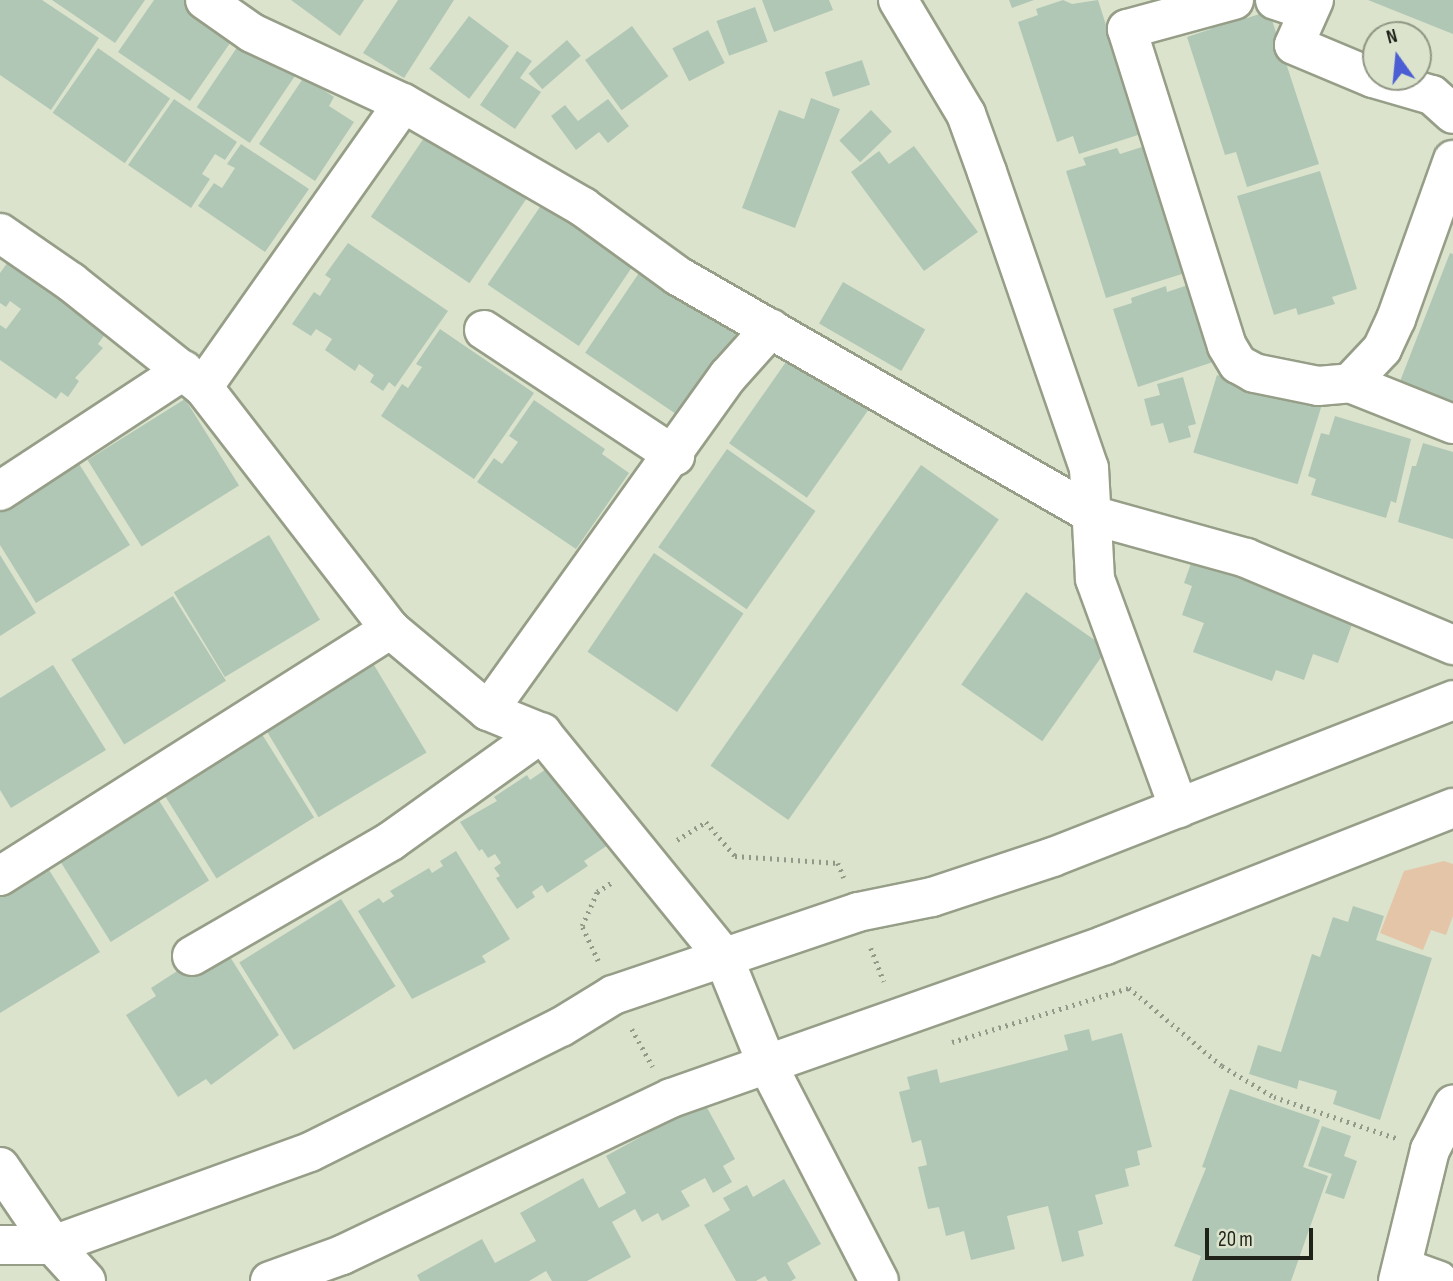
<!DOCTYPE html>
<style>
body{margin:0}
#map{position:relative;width:1453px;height:1281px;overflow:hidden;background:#dbe3cc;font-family:"Sofia Sans Condensed",sans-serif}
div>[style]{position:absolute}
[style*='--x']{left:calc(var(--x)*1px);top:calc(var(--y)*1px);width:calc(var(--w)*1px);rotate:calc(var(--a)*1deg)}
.green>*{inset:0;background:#e4c5a8}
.building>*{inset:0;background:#b1c7b6;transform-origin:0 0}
.path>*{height:4.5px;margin-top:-2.25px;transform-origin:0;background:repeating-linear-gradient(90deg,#939988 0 2px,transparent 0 7px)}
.roads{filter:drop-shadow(2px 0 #969e88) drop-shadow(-2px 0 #969e88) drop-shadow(0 2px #969e88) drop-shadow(0 -2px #969e88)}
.minor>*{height:38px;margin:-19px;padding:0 19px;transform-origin:19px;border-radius:19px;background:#fff}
span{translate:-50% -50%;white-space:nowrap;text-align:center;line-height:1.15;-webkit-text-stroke:5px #dbe3cc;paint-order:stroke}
.north{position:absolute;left:1362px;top:21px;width:70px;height:70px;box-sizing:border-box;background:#dbe3cc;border:2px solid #909684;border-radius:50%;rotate:345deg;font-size:19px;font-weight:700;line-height:28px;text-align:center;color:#1f2219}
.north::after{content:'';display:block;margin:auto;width:24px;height:32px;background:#4b5ed3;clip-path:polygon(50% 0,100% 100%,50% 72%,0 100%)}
.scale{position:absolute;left:1205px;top:1228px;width:108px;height:32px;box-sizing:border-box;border:4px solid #1f2219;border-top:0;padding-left:9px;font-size:21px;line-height:24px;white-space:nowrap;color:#1f2219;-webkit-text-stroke:5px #dbe3cc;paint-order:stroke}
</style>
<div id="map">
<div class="green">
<i style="clip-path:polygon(1444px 861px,1453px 864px,1453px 916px,1446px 935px,1431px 930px,1423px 950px,1380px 933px,1404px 871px)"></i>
</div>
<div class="building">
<i style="clip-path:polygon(0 0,42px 0,99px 38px,51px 110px,0 75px)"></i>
<i style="clip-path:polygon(52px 0,145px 0,115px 43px)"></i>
<i style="clip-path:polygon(154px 0,190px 0,237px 33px,190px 101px,118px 52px)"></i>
<i style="clip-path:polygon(291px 0,364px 0,340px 36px)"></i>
<i style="clip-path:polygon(398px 0,454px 0,404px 78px,363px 53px)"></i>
<i style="clip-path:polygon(762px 0,829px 0,833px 10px,774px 32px)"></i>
<i style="clip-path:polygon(1009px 0,1034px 0,1012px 8px)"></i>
<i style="clip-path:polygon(1063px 0,1072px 4px,1098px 0,1141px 134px,1079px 154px,1073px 136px,1057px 142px,1018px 22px,1038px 15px,1036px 9px)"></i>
<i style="clip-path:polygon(1368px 0,1453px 0,1453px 34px)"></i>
<i style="left:755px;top:7px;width:37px;height:41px;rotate:70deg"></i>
<i style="clip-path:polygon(1245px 10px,1247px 18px,1269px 11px,1319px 164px,1247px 187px,1236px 152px,1225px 155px,1187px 37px,1211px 29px,1209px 22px)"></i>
<i style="left:469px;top:16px;width:50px;height:66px;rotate:37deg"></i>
<i style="left:632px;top:26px;width:62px;height:58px;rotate:54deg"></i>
<i style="left:708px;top:30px;width:37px;height:40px;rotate:63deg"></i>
<i style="left:242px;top:40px;width:64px;height:81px;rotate:34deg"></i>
<i style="left:567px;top:40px;width:21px;height:51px;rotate:49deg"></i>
<i style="left:98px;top:48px;width:88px;height:79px;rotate:35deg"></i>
<i style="clip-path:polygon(517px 51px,532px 61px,520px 78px,541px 92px,515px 129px,480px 105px)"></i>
<i style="left:862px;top:60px;width:26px;height:39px;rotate:72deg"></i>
<i style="clip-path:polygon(304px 77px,334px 97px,329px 106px,354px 122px,315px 181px,259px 144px)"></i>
<i style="clip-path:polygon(811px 98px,840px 109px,795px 228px,742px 208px,779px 110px,804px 119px)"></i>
<i style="clip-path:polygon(174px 99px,237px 142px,225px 160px,215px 154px,202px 174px,210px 179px,191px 208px,128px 165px)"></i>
<i style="clip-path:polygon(608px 99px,629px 126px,608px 143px,599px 132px,576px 150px,551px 116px,565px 105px,578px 121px)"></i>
<i style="left:871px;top:110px;width:30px;height:44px;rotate:46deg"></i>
<i style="left:434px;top:123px;width:119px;height:113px;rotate:34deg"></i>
<i style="clip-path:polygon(241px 144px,309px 189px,265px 252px,198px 206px,214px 183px,222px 188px,235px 168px,227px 164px)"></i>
<i style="clip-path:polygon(914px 146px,978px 232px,924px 271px,851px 172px,879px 151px,889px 164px)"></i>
<i style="clip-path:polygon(1145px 146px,1185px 273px,1106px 298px,1066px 171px,1086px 165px,1083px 158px,1117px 148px,1120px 154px)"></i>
<i style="clip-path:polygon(1320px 171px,1357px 289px,1332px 297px,1335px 304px,1298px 315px,1296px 308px,1274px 315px,1237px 196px)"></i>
<i style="left:548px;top:195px;width:110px;height:108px;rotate:34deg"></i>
<i style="clip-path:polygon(348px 243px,448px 311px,395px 387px,389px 382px,383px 391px,370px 382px,374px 375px,359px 364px,355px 371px,325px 350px,332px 339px,316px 329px,311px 336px,292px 324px,314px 292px,320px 296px,331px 279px,325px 275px)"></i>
<i style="clip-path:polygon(1450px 253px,1453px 254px,1453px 410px,1397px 389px)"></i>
<i style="clip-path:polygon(8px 262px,111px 326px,98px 344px,103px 348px,75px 378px,79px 381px,68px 397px,61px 392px,56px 399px,0 360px,0 325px,6px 329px,21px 309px,10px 301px,6px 307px,0 303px,0 273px)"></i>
<i style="left:645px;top:264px;width:115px;height:107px;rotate:34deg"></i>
<i style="left:843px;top:282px;width:95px;height:48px;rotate:30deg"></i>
<i style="clip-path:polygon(1194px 283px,1219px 360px,1138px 387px,1113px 309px,1132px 303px,1131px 298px,1166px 286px,1167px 292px)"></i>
<i style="clip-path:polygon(440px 329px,534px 393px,474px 479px,381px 416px,402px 384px,408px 388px,422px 367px,416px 364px)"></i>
<i style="left:795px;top:349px;width:95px;height:115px;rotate:35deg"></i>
<i style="left:1217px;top:375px;width:109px;height:81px;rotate:17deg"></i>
<i style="clip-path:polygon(1183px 377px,1196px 424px,1188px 426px,1191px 437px,1169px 443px,1163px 423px,1151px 426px,1144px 399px,1160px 395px,1157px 384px)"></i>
<i style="left:185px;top:399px;width:102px;height:115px;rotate:58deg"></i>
<i style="clip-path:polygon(534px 400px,605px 449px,602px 454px,629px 473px,576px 549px,477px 482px,494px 458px,502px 464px,518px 442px,509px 436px)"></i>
<i style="clip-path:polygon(1335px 416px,1411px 439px,1396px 503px,1391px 501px,1386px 518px,1311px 495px,1316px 479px,1308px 476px,1321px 433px,1329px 435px)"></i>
<i style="clip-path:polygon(1423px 443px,1453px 452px,1453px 539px,1398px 522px,1412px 466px,1416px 466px)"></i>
<i style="left:727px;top:449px;width:108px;height:120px;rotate:35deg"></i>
<i style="clip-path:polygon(76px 459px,130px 545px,36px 603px,0 545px,0 506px)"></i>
<i style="left:921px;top:465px;width:95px;height:367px;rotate:35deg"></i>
<i style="left:269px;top:535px;width:99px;height:111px;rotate:59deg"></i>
<i style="clip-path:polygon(1195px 552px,1355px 616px,1338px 663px,1313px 654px,1304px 680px,1276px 670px,1272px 681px,1193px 652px,1204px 623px,1182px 615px,1192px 586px,1184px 583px)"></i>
<i style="left:654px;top:553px;width:108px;height:119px;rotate:34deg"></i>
<i style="clip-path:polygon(0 555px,36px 613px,0 636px)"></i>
<i style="left:1026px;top:592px;width:99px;height:113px;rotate:35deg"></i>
<i style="left:173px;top:596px;width:100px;height:120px;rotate:58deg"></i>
<i style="clip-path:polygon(53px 665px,106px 750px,11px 808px,0 790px,0 698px)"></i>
<i style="left:374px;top:665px;width:102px;height:126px;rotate:59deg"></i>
<i style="left:260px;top:731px;width:102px;height:115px;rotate:58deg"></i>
<i style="clip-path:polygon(555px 763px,608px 845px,584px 861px,588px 866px,547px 893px,542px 885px,532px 892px,535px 897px,517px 909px,496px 878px,500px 876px,494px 868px,501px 863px,495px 854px,488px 858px,482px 849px,479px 851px,460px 822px,497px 801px,494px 797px,527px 775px,530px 780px)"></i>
<i style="left:155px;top:794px;width:102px;height:116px;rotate:58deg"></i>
<i style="clip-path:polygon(456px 851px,510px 939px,482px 956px,486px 962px,412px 999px,358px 911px,379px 898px,383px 903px,394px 896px,390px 891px,429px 868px,432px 873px,443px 866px,440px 861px)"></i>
<i style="clip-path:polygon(46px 865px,100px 952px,0 1013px,0 894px)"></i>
<i style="left:341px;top:899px;width:103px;height:120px;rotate:58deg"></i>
<i style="clip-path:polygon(1353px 906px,1384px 916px,1376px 940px,1432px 958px,1380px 1120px,1333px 1104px,1337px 1091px,1299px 1080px,1297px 1089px,1249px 1074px,1258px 1045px,1281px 1052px,1312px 954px,1320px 957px,1333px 917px,1348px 922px)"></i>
<i style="clip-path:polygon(227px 952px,279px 1035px,211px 1085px,206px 1079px,178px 1097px,126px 1015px,156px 996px,151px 988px,188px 964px)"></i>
<i style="clip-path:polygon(1089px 1029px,1092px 1041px,1122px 1033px,1152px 1147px,1137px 1151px,1140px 1165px,1125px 1169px,1129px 1186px,1095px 1195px,1103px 1224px,1078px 1231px,1084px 1256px,1062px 1262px,1048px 1206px,1007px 1216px,1015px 1249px,971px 1260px,964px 1231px,946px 1236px,939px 1207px,928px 1209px,918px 1167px,927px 1165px,921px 1140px,912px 1143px,899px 1092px,910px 1089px,907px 1077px,937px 1069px,940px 1083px,1068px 1050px,1064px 1035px)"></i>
<i style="clip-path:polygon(1230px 1089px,1320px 1120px,1303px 1167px,1328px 1176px,1291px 1281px,1192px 1281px,1201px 1256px,1174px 1246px,1206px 1168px,1202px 1167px)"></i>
<i style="clip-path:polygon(704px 1102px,735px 1159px,723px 1166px,732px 1182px,713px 1193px,705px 1178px,681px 1191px,690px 1206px,662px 1221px,658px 1213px,642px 1222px,635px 1209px,612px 1222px,631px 1257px,587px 1281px,552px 1281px,546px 1271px,529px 1281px,420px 1281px,417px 1275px,482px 1239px,495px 1263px,536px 1241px,520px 1213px,583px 1178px,599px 1208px,626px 1193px,606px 1156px)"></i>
<i style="clip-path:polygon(1322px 1126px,1351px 1136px,1344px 1156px,1357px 1161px,1344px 1199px,1325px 1193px,1332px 1174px,1308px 1166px)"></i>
<i style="clip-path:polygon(784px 1179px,821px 1244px,787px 1263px,796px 1278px,791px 1281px,768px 1281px,765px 1276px,756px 1281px,736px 1281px,704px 1225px,730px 1210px,723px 1198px,747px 1185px,753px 1197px)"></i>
</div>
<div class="path">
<i style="--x:677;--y:840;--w:34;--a:-32"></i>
<i style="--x:706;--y:822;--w:45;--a:49.5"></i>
<i style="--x:735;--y:856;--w:103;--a:3.9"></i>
<i style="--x:838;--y:863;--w:16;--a:68"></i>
<i style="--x:871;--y:948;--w:36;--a:69"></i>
<i style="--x:598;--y:961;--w:38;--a:-115"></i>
<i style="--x:582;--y:926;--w:37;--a:-66"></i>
<i style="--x:597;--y:892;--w:20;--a:-33"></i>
<i style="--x:632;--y:1029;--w:43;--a:61.1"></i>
<i style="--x:952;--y:1042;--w:185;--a:-17"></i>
<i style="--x:1129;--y:988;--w:121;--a:40"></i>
<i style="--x:1222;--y:1066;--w:61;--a:30.8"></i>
<i style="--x:1274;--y:1097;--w:129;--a:18.6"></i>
</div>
<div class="roads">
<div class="minor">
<i style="--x:205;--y:0;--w:57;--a:35.1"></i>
<i style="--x:252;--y:33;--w:166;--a:24.9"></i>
<i style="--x:403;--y:103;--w:208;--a:30"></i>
<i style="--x:583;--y:207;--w:117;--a:36"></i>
<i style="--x:678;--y:276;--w:481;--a:29.9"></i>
<i style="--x:1095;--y:516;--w:157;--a:15.5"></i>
<i style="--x:1246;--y:558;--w:225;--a:22.8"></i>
<i style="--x:898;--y:0;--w:133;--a:59.2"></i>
<i style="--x:966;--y:114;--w:62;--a:70.1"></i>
<i style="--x:987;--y:172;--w:313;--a:71"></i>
<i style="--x:1089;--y:468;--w:111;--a:86.9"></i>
<i style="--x:1095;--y:579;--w:244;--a:69.9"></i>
<i style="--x:1234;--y:0;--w:111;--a:164.8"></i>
<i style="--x:1127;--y:29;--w:332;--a:72.5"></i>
<i style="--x:1227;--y:346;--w:21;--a:59"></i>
<i style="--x:1238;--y:364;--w:18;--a:29"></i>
<i style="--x:1254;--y:373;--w:65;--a:11.5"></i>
<i style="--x:1318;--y:386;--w:32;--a:-5"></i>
<i style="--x:1350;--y:383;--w:47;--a:-46.7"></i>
<i style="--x:1382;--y:349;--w:33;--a:-65"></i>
<i style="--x:1396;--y:319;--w:169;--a:-70.3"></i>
<i style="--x:1275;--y:0;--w:35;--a:18"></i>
<i style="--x:1314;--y:0;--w:49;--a:114"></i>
<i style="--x:1294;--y:45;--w:86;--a:22.7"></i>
<i style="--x:1373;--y:78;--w:61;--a:16.1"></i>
<i style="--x:1432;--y:95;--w:28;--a:42"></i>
<i style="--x:0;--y:233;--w:86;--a:34.6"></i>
<i style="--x:71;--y:282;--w:169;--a:38.5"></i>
<i style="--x:203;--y:387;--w:306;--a:52.3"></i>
<i style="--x:390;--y:629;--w:128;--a:39.9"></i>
<i style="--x:488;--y:711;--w:58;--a:22.2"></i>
<i style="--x:542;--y:733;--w:287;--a:50.9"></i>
<i style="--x:723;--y:956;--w:114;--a:67.9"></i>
<i style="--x:766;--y:1062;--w:246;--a:62.7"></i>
<i style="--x:484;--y:330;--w:229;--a:33.4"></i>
<i style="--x:1350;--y:383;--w:111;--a:21.7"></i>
<i style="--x:203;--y:387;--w:347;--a:-54.8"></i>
<i style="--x:0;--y:491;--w:220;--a:-33.3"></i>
<i style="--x:488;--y:711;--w:412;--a:-54.4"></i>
<i style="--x:728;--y:376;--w:64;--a:-48.1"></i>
<i style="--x:0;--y:876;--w:462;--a:-32.3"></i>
<i style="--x:192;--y:956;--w:230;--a:-30"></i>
<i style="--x:391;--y:841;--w:186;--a:-35.6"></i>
<i style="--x:0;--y:1167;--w:94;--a:55.8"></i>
<i style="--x:53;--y:1245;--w:49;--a:47.5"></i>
<i style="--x:0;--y:1245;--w:53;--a:0"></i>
<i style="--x:53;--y:1245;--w:273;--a:-19.9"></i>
<i style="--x:310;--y:1152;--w:280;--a:-26.5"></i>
<i style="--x:561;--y:1027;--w:61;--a:-31.6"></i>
<i style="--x:613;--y:995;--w:259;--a:-18.7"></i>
<i style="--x:858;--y:912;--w:76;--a:-11.5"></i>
<i style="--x:932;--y:897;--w:127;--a:-18.3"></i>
<i style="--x:1053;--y:857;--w:430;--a:-21.4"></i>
<i style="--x:1404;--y:1268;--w:37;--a:20"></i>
<i style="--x:270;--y:1281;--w:77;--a:-19.9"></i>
<i style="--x:342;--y:1255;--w:365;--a:-25.5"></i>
<i style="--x:671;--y:1098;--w:460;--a:-19.4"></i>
<i style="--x:1105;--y:945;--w:374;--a:-21.5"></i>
<i style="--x:1398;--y:1281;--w:135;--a:-76.3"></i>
<i style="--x:1430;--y:1150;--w:51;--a:-62.9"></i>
</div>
</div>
<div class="north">N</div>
<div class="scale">20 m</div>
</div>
